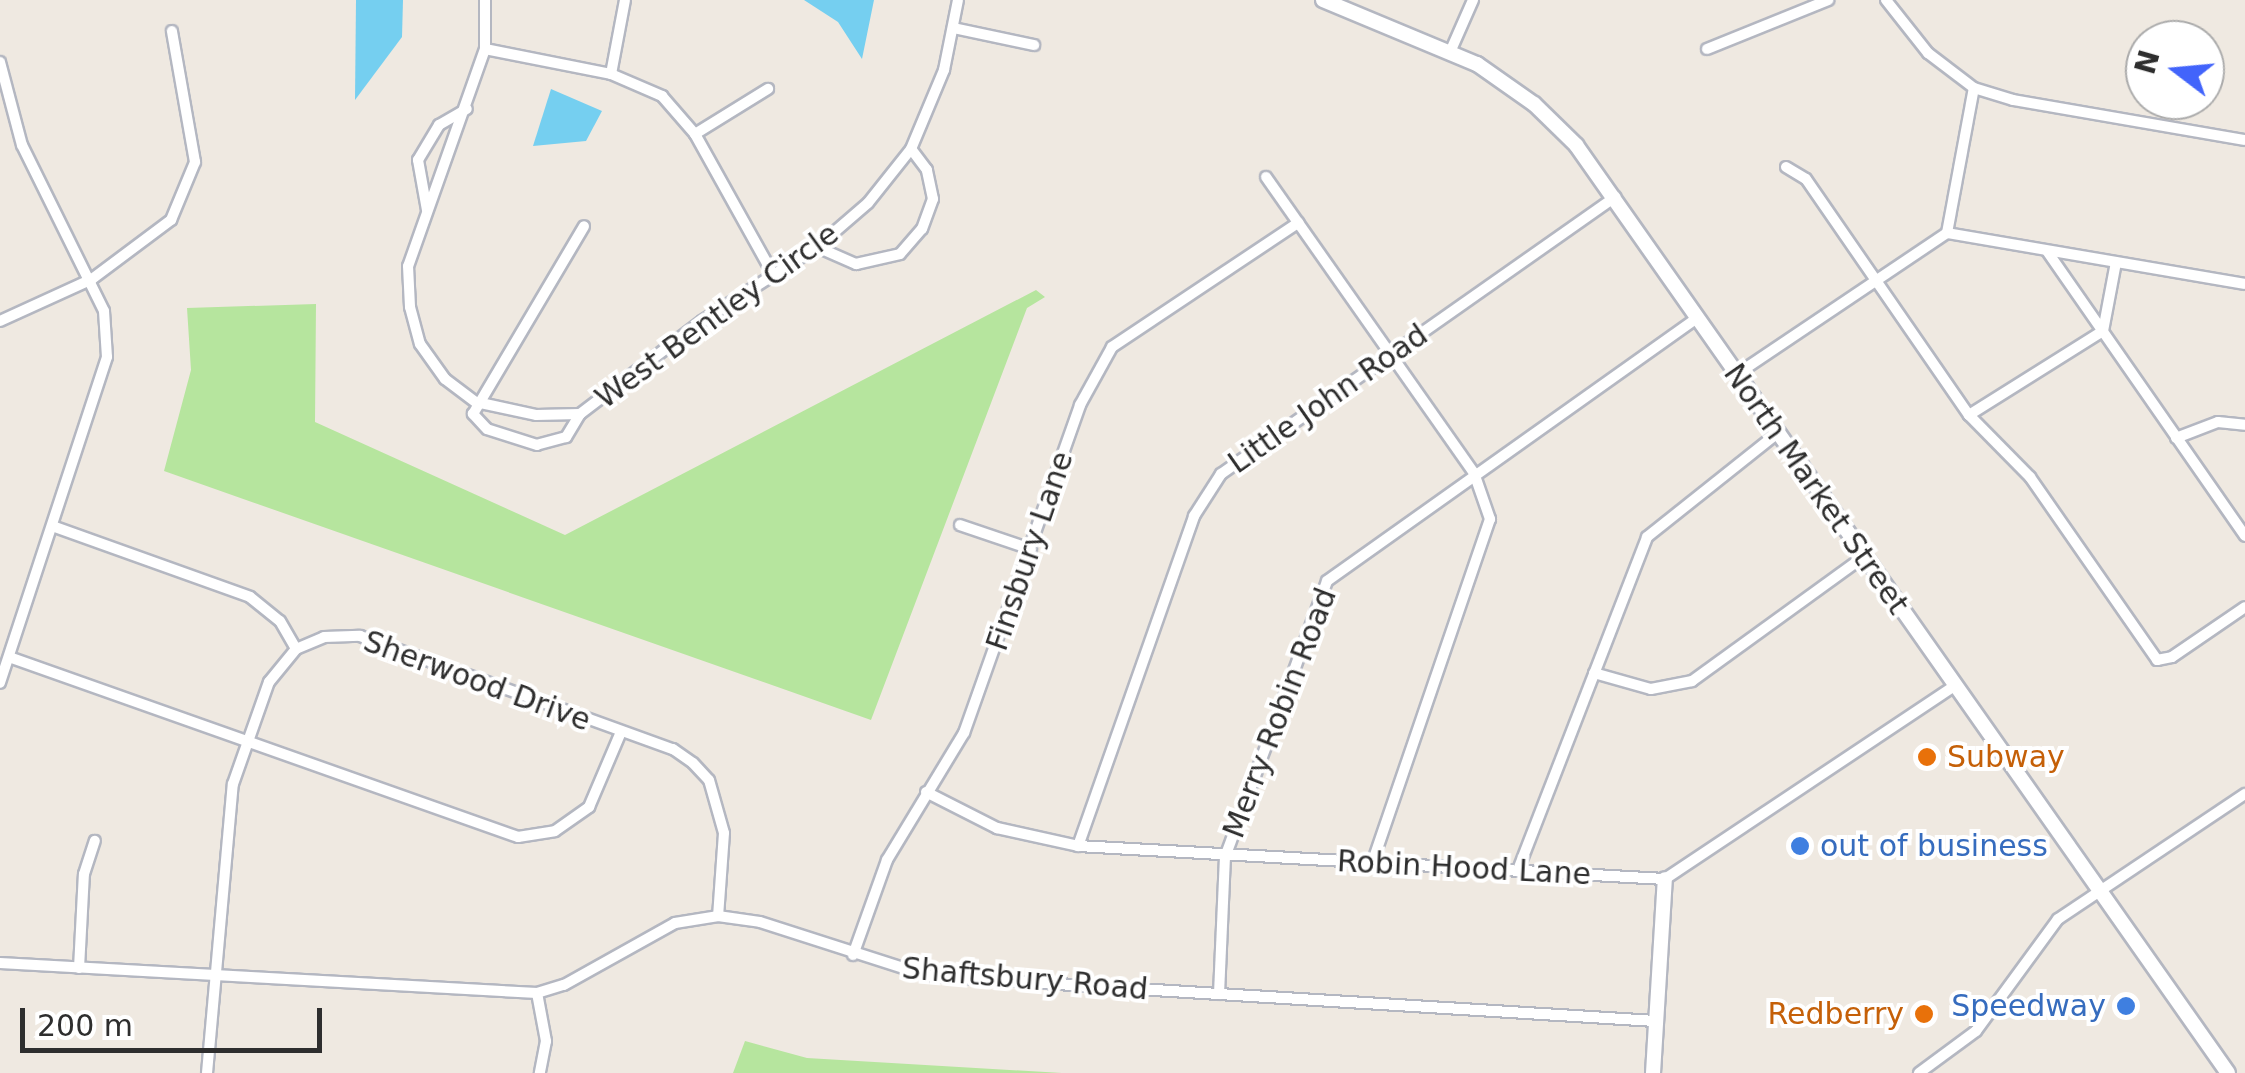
<!DOCTYPE html>
<style>
body{margin:0}
#map{position:relative;width:2245px;height:1073px;overflow:hidden;background:#efe9e1;font-family:"DejaVu Sans",sans-serif}
div>[style]{position:absolute}
[style*='--x']{left:calc(var(--x)*1px);top:calc(var(--y)*1px);width:calc(var(--w)*1px);rotate:calc(var(--a)*1deg)}
.green>*{inset:0;background:#b6e59e}
.water>*{inset:0;background:#75cff0}
.roads{filter:drop-shadow(2px 0 #b4b7c1) drop-shadow(-2px 0 #b4b7c1) drop-shadow(0 2px #b4b7c1) drop-shadow(0 -2px #b4b7c1)}
.street>*{height:10px;margin:-5px;padding:0 5px;transform-origin:5px;border-radius:5px;background:#fff}
.secondary>*{height:14px;margin:-7px;padding:0 7px;transform-origin:7px;border-radius:7px;background:#fff}
.dots>*{width:28px;height:28px;translate:-50% -50%;box-sizing:border-box;border:5px solid #fff;border-radius:50%}
span{translate:-50% -50%;white-space:nowrap;text-align:center;line-height:1.15;-webkit-text-stroke:8px #fff;paint-order:stroke}
.street-label{font-size:30px;color:#2e2e2e}
.food-label{font-size:30px;color:#c56008}
.left{translate:0 -50%;text-align:left}
.right{translate:-100% -50%;text-align:right}
.shop-label{font-size:30px;color:#366cbe}
.north{position:absolute;left:2125px;top:20px;width:100px;height:100px;box-sizing:border-box;background:#fff;border:2px solid #ababab;border-radius:50%;rotate:286deg;font-size:28px;font-weight:700;line-height:40px;text-align:center;color:#2e2e2e}
.north::after{content:'';display:block;margin:auto;width:35px;height:45px;background:#4264fb;clip-path:polygon(50% 0,100% 100%,50% 72%,0 100%)}
.scale{position:absolute;left:20px;top:1008px;width:302px;height:45px;box-sizing:border-box;border:5px solid #2e2e2e;border-top:0;padding-left:12px;font-size:30px;line-height:35px;white-space:nowrap;color:#2e2e2e;-webkit-text-stroke:8px #fff;paint-order:stroke}
</style>
<div id="map">
<div class="green">
<i style="clip-path:polygon(1036px 290px,1045px 297px,1027px 308px,871px 720px,164px 471px,191px 370px,187px 308px,316px 304px,315px 422px,565px 535px)"></i>
<i style="clip-path:polygon(745px 1041px,807px 1058px,1062px 1073px,733px 1073px)"></i>
</div>
<div class="water">
<i style="clip-path:polygon(356px 0,403px 0,402px 37px,355px 100px)"></i>
<i style="clip-path:polygon(804px 0,874px 0,862px 59px,838px 22px)"></i>
<i style="clip-path:polygon(551px 89px,602px 111px,586px 141px,533px 146px)"></i>
</div>
<div class="roads">
<div class="street">
<i style="--x:485;--y:0;--w:49;--a:90"></i>
<i style="--x:485;--y:49;--w:230;--a:109.5"></i>
<i style="--x:408;--y:266;--w:41;--a:87.2"></i>
<i style="--x:410;--y:307;--w:38;--a:75"></i>
<i style="--x:420;--y:344;--w:43;--a:54.5"></i>
<i style="--x:445;--y:379;--w:39;--a:37"></i>
<i style="--x:476;--y:402;--w:61;--a:12.2"></i>
<i style="--x:536;--y:415;--w:44;--a:-1.3"></i>
<i style="--x:580;--y:414;--w:153;--a:-37.3"></i>
<i style="--x:702;--y:321;--w:137;--a:-32.8"></i>
<i style="--x:817;--y:247;--w:67;--a:-40.8"></i>
<i style="--x:868;--y:203;--w:69;--a:-51.5"></i>
<i style="--x:911;--y:149;--w:86;--a:-67.3"></i>
<i style="--x:944;--y:70;--w:71;--a:-78.7"></i>
<i style="--x:1886;--y:0;--w:68;--a:51.6"></i>
<i style="--x:1928;--y:53;--w:58;--a:37.3"></i>
<i style="--x:1974;--y:88;--w:41;--a:17.1"></i>
<i style="--x:2013;--y:100;--w:235;--a:9.8"></i>
<i style="--x:953;--y:28;--w:83;--a:11.9"></i>
<i style="--x:485;--y:49;--w:128;--a:11.2"></i>
<i style="--x:611;--y:74;--w:56;--a:23.3"></i>
<i style="--x:662;--y:96;--w:50;--a:49"></i>
<i style="--x:695;--y:134;--w:162;--a:60.9"></i>
<i style="--x:1707;--y:49;--w:131;--a:-22"></i>
<i style="--x:1451;--y:50;--w:55;--a:-66.3"></i>
<i style="--x:0;--y:62;--w:86;--a:75.2"></i>
<i style="--x:22;--y:145;--w:185;--a:63.7"></i>
<i style="--x:104;--y:311;--w:46;--a:86.3"></i>
<i style="--x:107;--y:357;--w:343;--a:108.2"></i>
<i style="--x:611;--y:74;--w:75;--a:-79.3"></i>
<i style="--x:695;--y:134;--w:86;--a:-31.7"></i>
<i style="--x:1786;--y:167;--w:23;--a:31"></i>
<i style="--x:1806;--y:179;--w:287;--a:55.4"></i>
<i style="--x:1969;--y:415;--w:87;--a:45.5"></i>
<i style="--x:2030;--y:477;--w:223;--a:55.2"></i>
<i style="--x:2157;--y:660;--w:15;--a:-11"></i>
<i style="--x:2172;--y:657;--w:88;--a:-34.4"></i>
<i style="--x:1266;--y:177;--w:362;--a:54.9"></i>
<i style="--x:1474;--y:473;--w:49;--a:70.8"></i>
<i style="--x:1490;--y:519;--w:364;--a:108.9"></i>
<i style="--x:427;--y:210;--w:51;--a:-100.2"></i>
<i style="--x:418;--y:160;--w:41;--a:-59"></i>
<i style="--x:439;--y:125;--w:32;--a:-30"></i>
<i style="--x:1947;--y:233;--w:302;--a:9.7"></i>
<i style="--x:817;--y:247;--w:43;--a:23.6"></i>
<i style="--x:856;--y:264;--w:45;--a:-12.8"></i>
<i style="--x:900;--y:254;--w:33;--a:-49"></i>
<i style="--x:922;--y:229;--w:32;--a:-70"></i>
<i style="--x:933;--y:199;--w:30;--a:-102"></i>
<i style="--x:927;--y:170;--w:26;--a:-127"></i>
<i style="--x:2047;--y:251;--w:347;--a:55.2"></i>
<i style="--x:0;--y:321;--w:101;--a:-24.5"></i>
<i style="--x:92;--y:279;--w:99;--a:-36.8"></i>
<i style="--x:171;--y:220;--w:63;--a:-67.5"></i>
<i style="--x:195;--y:162;--w:133;--a:-100"></i>
<i style="--x:1737;--y:374;--w:253;--a:-33.9"></i>
<i style="--x:1947;--y:233;--w:147;--a:-79.5"></i>
<i style="--x:580;--y:414;--w:27;--a:121"></i>
<i style="--x:566;--y:437;--w:30;--a:165"></i>
<i style="--x:537;--y:445;--w:52;--a:-162.3"></i>
<i style="--x:487;--y:429;--w:21;--a:-133"></i>
<i style="--x:473;--y:414;--w:218;--a:-59.4"></i>
<i style="--x:1969;--y:415;--w:158;--a:-32.1"></i>
<i style="--x:2103;--y:331;--w:70;--a:-79.3"></i>
<i style="--x:2176;--y:438;--w:45;--a:-20.9"></i>
<i style="--x:2218;--y:422;--w:27;--a:6"></i>
<i style="--x:960;--y:525;--w:75;--a:18.7"></i>
<i style="--x:55;--y:527;--w:207;--a:19.7"></i>
<i style="--x:250;--y:597;--w:38;--a:39"></i>
<i style="--x:280;--y:621;--w:32;--a:60"></i>
<i style="--x:9;--y:657;--w:540;--a:19.48"></i>
<i style="--x:518;--y:837;--w:37;--a:-9"></i>
<i style="--x:555;--y:831;--w:42;--a:-35.2"></i>
<i style="--x:589;--y:807;--w:82;--a:-66.9"></i>
<i style="--x:1594;--y:673;--w:59;--a:15.7"></i>
<i style="--x:1651;--y:689;--w:42;--a:-11"></i>
<i style="--x:1692;--y:681;--w:215;--a:-35.9"></i>
<i style="--x:926;--y:792;--w:80;--a:26.9"></i>
<i style="--x:997;--y:828;--w:83;--a:12.5"></i>
<i style="--x:1078;--y:846;--w:588;--a:3.22"></i>
<i style="--x:1665;--y:879;--w:348;--a:-33.7"></i>
<i style="--x:1078;--y:846;--w:350;--a:-70.6"></i>
<i style="--x:1194;--y:516;--w:50;--a:-57.3"></i>
<i style="--x:1221;--y:474;--w:482;--a:-35.1"></i>
<i style="--x:1518;--y:870;--w:357;--a:-68.8"></i>
<i style="--x:1647;--y:537;--w:169;--a:-38.5"></i>
<i style="--x:853;--y:955;--w:101;--a:-70.3"></i>
<i style="--x:887;--y:860;--w:149;--a:-58.8"></i>
<i style="--x:964;--y:733;--w:348;--a:-70.5"></i>
<i style="--x:1080;--y:405;--w:66;--a:-61.1"></i>
<i style="--x:1112;--y:347;--w:224;--a:-33.7"></i>
<i style="--x:0;--y:963;--w:538;--a:3.2"></i>
<i style="--x:537;--y:993;--w:28;--a:-17"></i>
<i style="--x:564;--y:985;--w:127;--a:-29.2"></i>
<i style="--x:675;--y:923;--w:44;--a:-9.2"></i>
<i style="--x:718;--y:916;--w:42;--a:8.1"></i>
<i style="--x:760;--y:922;--w:176;--a:17.8"></i>
<i style="--x:928;--y:976;--w:729;--a:3.54"></i>
<i style="--x:79;--y:968;--w:94;--a:-87"></i>
<i style="--x:84;--y:874;--w:35;--a:-72"></i>
<i style="--x:537;--y:993;--w:49;--a:79.4"></i>
<i style="--x:546;--y:1041;--w:33;--a:101"></i>
<i style="--x:1219;--y:994;--w:137;--a:-87.5"></i>
<i style="--x:1225;--y:857;--w:294;--a:-69.7"></i>
<i style="--x:1327;--y:581;--w:452;--a:-35.4"></i>
<i style="--x:207;--y:1073;--w:290;--a:-84.9"></i>
<i style="--x:233;--y:784;--w:108;--a:-70.6"></i>
<i style="--x:269;--y:682;--w:43;--a:-50.7"></i>
<i style="--x:296;--y:649;--w:30;--a:-23"></i>
<i style="--x:324;--y:637;--w:36;--a:-2"></i>
<i style="--x:360;--y:636;--w:333;--a:19.9"></i>
<i style="--x:673;--y:749;--w:24;--a:35"></i>
<i style="--x:693;--y:763;--w:23;--a:47"></i>
<i style="--x:709;--y:780;--w:55;--a:74.2"></i>
<i style="--x:724;--y:833;--w:83;--a:94.1"></i>
<i style="--x:1919;--y:1073;--w:71;--a:-36.4"></i>
<i style="--x:1976;--y:1031;--w:139;--a:-53.8"></i>
<i style="--x:2058;--y:919;--w:225;--a:-33.8"></i>
</div>
<div class="secondary">
<i style="--x:1323;--y:0;--w:167;--a:22.6"></i>
<i style="--x:1477;--y:64;--w:70;--a:35.1"></i>
<i style="--x:1534;--y:104;--w:59;--a:44.3"></i>
<i style="--x:1576;--y:145;--w:1134;--a:54.91"></i>
<i style="--x:1653;--y:1073;--w:194;--a:-86.5"></i>
</div>
</div>
<div class="dots">
<i style="left:1927px;top:757px;background:#e8710a"></i>
<i style="left:1800px;top:846px;background:#3f7fe0"></i>
<i style="left:2126px;top:1006px;background:#3f7fe0"></i>
<i style="left:1924px;top:1014px;background:#e8710a"></i>
</div>
<div class="street-label">
<span style="left:717px;top:316px;rotate:-36deg">West Bentley Circle</span>
<span style="left:1328px;top:399px;rotate:-35deg">Little John Road</span>
<span style="left:1816px;top:489px;rotate:55deg">North Market Street</span>
<span style="left:1030px;top:551px;rotate:-71deg">Finsbury Lane</span>
<span style="left:477px;top:681px;rotate:20deg">Sherwood Drive</span>
<span style="left:1280px;top:713px;rotate:-69deg">Merry Robin Road</span>
<span style="left:1464px;top:868px;rotate:3deg">Robin Hood Lane</span>
<span style="left:1025px;top:979px;rotate:5deg">Shaftsbury Road</span>
</div>
<div class="food-label">
<span class="left" style="left:1947px;top:757px">Subway</span>
<span class="right" style="left:1904px;top:1014px">Redberry</span>
</div>
<div class="shop-label">
<span class="left" style="left:1820px;top:846px">out of business</span>
<span class="right" style="left:2106px;top:1006px">Speedway</span>
</div>
<div class="north">N</div>
<div class="scale">200 m</div>
</div>
